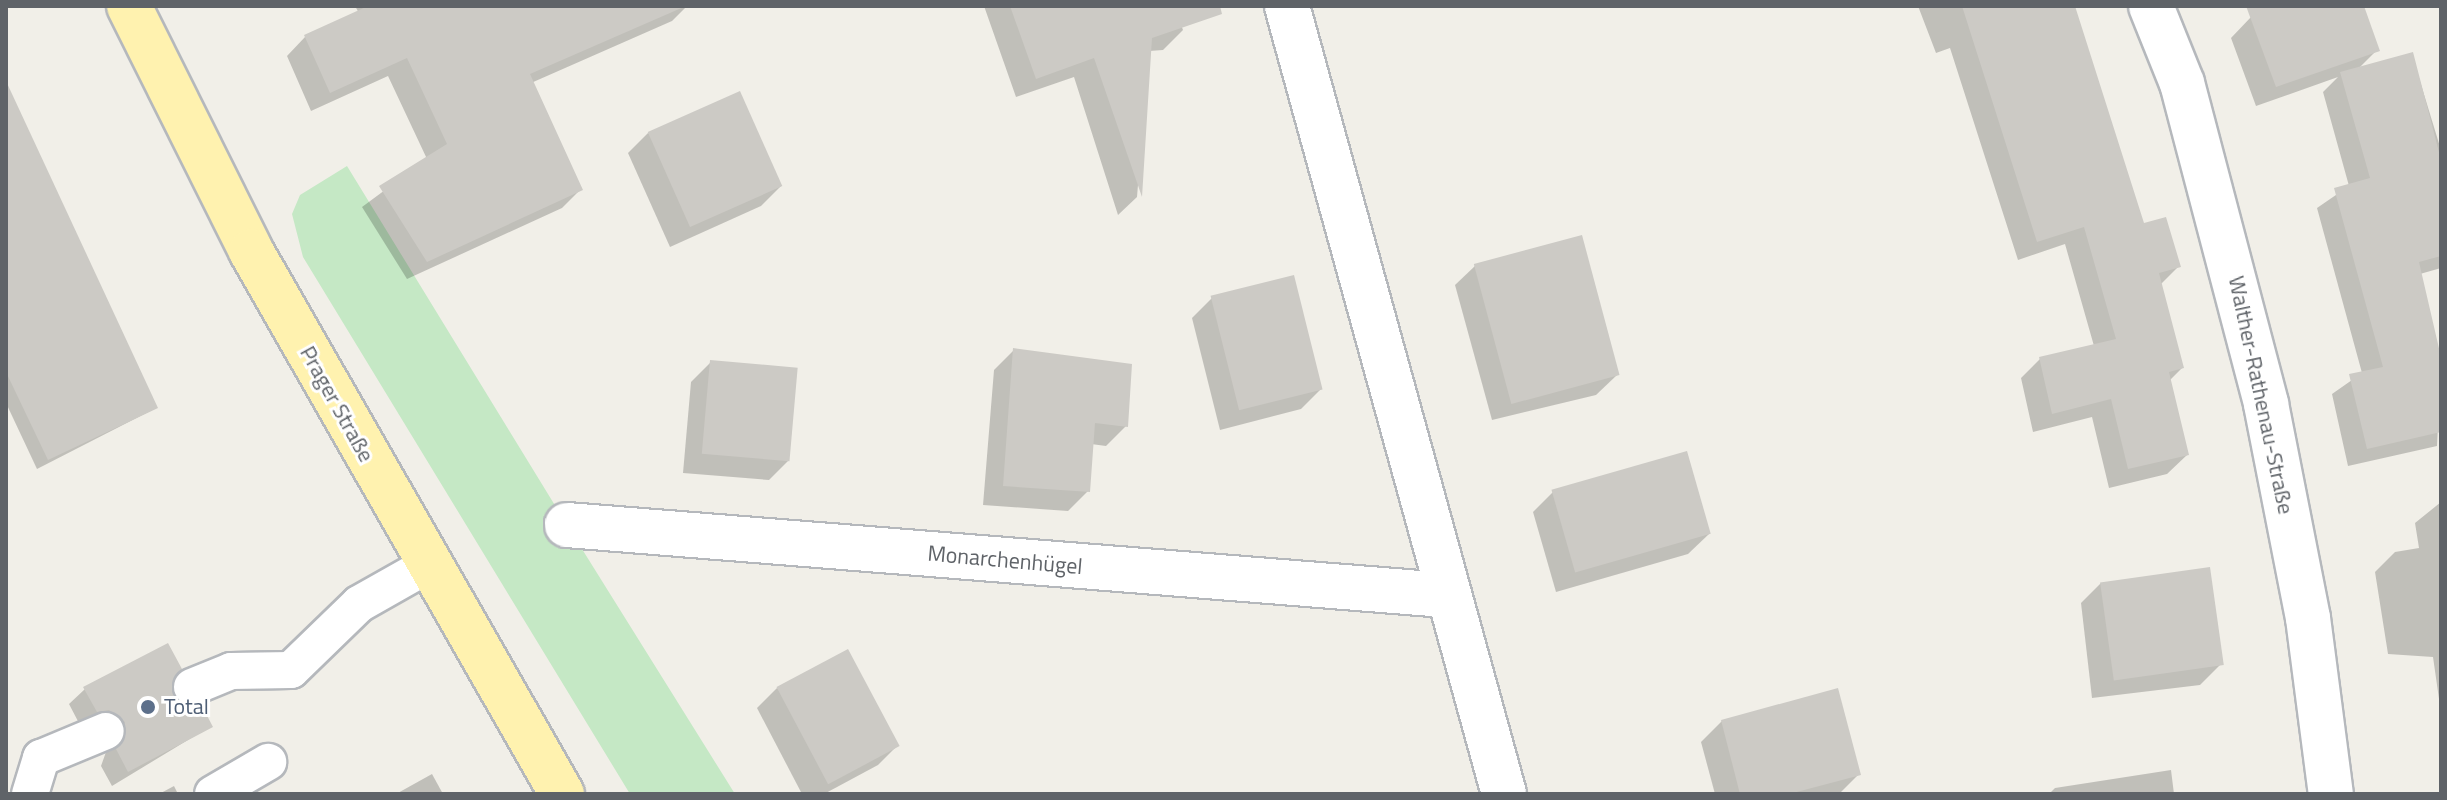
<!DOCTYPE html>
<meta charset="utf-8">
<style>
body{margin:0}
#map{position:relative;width:2447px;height:800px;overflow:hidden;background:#f1efe8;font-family:"Titillium Web",sans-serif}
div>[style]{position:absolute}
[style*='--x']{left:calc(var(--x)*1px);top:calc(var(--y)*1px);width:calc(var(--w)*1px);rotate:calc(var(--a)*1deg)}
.green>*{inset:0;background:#c5e8c5}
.shadow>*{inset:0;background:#0003}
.building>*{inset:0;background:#cccac5;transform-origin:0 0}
.roads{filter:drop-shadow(2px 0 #b5b8bc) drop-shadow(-2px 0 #b5b8bc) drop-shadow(0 2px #b5b8bc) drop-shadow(0 -2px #b5b8bc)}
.service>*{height:36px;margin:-18px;padding:0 18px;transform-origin:18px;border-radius:18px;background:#fff}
.minor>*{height:44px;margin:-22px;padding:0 22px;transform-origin:22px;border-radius:22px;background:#fff}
.primary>*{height:44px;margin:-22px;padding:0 22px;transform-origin:22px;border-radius:22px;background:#fff2af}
.dots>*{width:22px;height:22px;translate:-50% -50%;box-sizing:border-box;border:4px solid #fff;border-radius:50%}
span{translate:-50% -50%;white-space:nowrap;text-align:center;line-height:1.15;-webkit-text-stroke:6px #fff;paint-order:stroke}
.street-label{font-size:22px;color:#5f6368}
.service-label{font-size:22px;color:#4e5e75}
.left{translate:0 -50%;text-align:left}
.frame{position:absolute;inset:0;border:8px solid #5f6368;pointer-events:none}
</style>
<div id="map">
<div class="green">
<i style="clip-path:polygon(347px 166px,567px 525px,735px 794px,630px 794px,303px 257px,292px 214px,300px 195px)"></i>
</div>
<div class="shadow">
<i style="clip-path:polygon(355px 6px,687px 6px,672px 21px,531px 83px,581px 189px,562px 208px,407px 279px,362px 207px,427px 159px,388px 76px,311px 111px,287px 56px,305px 37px,359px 13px)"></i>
<i style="clip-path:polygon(984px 6px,1174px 6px,1183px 30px,1163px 50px,1149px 51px,1137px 197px,1118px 215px,1074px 77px,1016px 97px)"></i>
<i style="clip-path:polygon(1918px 6px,2055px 6px,2143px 226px,2178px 267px,2160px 285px,2182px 368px,2169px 381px,2187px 455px,2167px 474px,2109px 488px,2092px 417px,2033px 432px,2021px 378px,2040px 359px,2094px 346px,2065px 244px,2018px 260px,1950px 48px,1936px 53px)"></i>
<i style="clip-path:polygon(2282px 6px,2362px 6px,2377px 50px,2358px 69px,2412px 55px,2441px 150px,2441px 268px,2420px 274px,2441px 366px,2437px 446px,2348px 466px,2332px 394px,2362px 373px,2317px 208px,2349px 186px,2323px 92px,2338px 77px,2256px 106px,2231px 38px,2251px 17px)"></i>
<i style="clip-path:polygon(648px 133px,781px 186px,761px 206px,670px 247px,628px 153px)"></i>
<i style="clip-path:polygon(6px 157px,156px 408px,37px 469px,6px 403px)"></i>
<i style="clip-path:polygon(1476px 265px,1617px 375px,1596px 395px,1492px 420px,1455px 285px)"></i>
<i style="clip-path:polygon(1212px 298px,1321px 389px,1301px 409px,1220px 430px,1192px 318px)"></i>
<i style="clip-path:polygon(1014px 350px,1126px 426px,1106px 446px,1091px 444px,1088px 491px,1068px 511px,983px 505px,994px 370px)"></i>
<i style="clip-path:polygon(711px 362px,789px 460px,769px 480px,683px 473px,691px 382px)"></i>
<i style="clip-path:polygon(1553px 492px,1709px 534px,1688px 554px,1556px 592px,1533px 512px)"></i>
<i style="clip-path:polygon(2441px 502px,2441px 713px,2433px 657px,2388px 654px,2375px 572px,2395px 552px,2419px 548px,2415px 523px)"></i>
<i style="clip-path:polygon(2101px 583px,2220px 665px,2200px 685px,2092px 698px,2081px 603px)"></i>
<i style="clip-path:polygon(777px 688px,898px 745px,878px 765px,824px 794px,802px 794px,757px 708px)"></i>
<i style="clip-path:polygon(85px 689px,171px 696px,211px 726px,112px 786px,101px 766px,111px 738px,81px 727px,69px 704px)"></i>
<i style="clip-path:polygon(1722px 721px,1859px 774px,1839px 794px,1715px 794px,1701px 742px)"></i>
<i style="clip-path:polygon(2171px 770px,2174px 794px,2049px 794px,2055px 788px)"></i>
<i style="clip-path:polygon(432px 774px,443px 794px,396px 794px)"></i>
<i style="clip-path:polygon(174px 786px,178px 794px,159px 794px)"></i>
</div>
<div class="building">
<i style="clip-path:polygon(368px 6px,686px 6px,530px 74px,583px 190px,427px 262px,379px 186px,447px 144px,407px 58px,330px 93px,304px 35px)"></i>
<i style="clip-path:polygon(1010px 6px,1220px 6px,1222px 14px,1152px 38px,1142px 197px,1094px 58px,1036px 79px)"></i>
<i style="clip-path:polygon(1962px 6px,2075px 6px,2144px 223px,2166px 217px,2181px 267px,2159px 273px,2184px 368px,2169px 372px,2189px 455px,2128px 469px,2111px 399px,2052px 414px,2039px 357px,2116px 339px,2084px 227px,2037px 242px)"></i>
<i style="clip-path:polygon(2246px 6px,2364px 6px,2380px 51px,2276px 87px)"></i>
<i style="clip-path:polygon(2413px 52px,2441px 160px,2441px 256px,2419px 262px,2441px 357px,2441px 432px,2367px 449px,2349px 374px,2383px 367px,2334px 188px,2370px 178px,2340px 72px)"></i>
<i style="clip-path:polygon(6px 81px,158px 408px,48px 460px,6px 372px)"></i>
<i style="left:740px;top:91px;width:104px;height:101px;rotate:66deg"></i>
<i style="left:1582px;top:235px;width:145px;height:112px;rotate:75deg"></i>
<i style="left:1294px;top:275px;width:118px;height:86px;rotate:76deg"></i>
<i style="clip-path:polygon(1013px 348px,1132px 364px,1128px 427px,1095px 423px,1090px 492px,1003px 486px)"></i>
<i style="left:710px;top:360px;width:88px;height:94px;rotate:5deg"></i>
<i style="left:1687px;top:451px;width:86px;height:141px;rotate:74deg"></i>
<i style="left:2210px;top:567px;width:99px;height:111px;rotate:82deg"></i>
<i style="clip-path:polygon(168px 643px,182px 669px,173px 696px,188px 708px,202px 706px,213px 727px,128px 772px,116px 749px,125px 722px,109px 710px,97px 712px,83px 687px)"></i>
<i style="left:848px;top:649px;width:110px;height:81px;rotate:62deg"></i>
<i style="clip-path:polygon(1838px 688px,1861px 775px,1789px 794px,1740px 794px,1721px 720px)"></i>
</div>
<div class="roads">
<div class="service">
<i style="--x:192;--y:687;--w:42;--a:-22.3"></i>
<i style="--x:231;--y:671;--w:60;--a:-1"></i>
<i style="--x:291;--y:670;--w:95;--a:-44.1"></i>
<i style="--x:359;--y:604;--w:79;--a:-29.5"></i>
<i style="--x:30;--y:794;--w:38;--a:-73"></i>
<i style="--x:41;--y:758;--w:70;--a:-22.6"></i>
<i style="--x:213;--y:794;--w:64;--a:-30.2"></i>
</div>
<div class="minor">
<i style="--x:1287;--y:6;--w:817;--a:74.6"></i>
<i style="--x:2151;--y:6;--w:83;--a:68.1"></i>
<i style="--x:2182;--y:83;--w:332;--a:75.3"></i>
<i style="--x:2266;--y:404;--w:218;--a:78.9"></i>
<i style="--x:2308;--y:618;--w:177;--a:82.6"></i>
<i style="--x:567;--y:525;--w:880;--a:4.56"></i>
</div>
<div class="primary">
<i style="--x:129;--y:6;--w:274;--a:63.5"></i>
<i style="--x:251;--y:251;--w:626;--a:60.2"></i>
</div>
</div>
<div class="dots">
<i style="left:148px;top:707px;background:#5c6f8a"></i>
</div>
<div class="street-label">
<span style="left:2261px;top:395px;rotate:78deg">Walther-Rathenau-Straße</span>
<span style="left:337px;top:404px;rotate:61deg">Prager Straße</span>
<span style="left:1005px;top:560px;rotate:5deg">Monarchenhügel</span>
</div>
<div class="service-label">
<span class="left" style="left:164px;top:707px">Total</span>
</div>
<div class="frame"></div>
</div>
